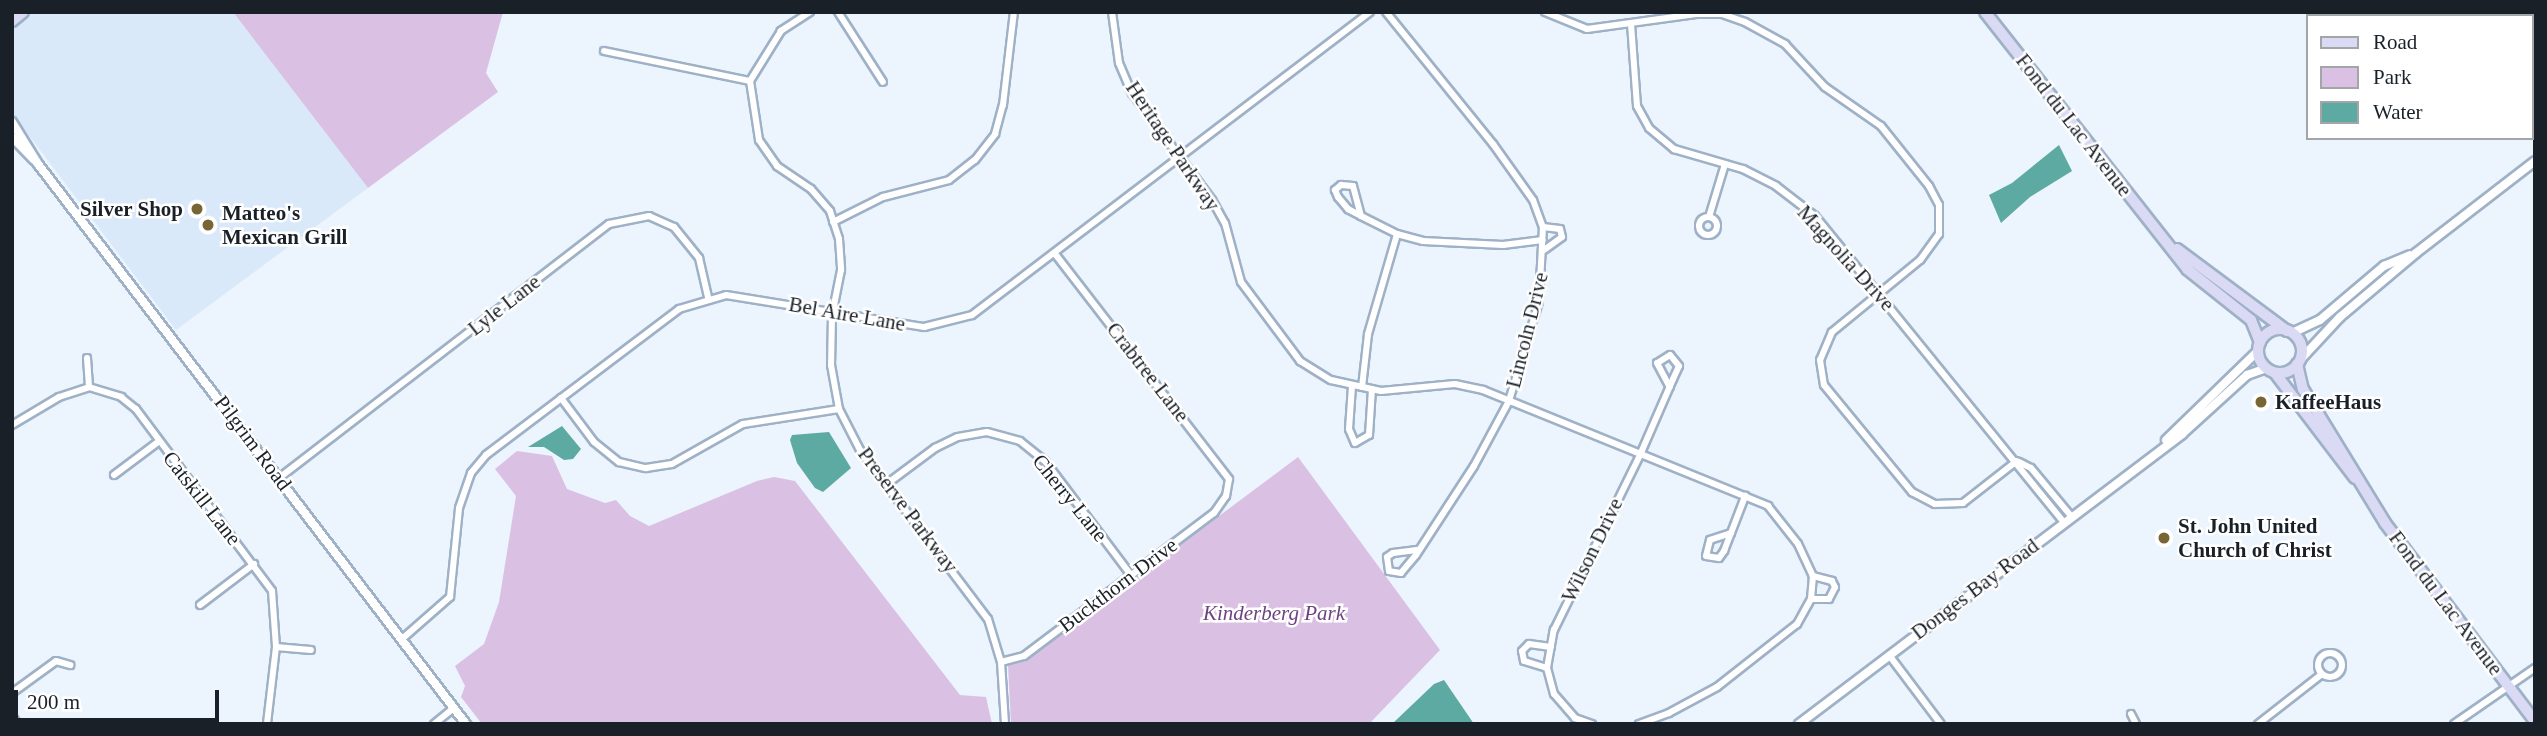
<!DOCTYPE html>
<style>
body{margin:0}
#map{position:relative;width:2547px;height:736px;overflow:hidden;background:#ecf4fd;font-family:Georgia,serif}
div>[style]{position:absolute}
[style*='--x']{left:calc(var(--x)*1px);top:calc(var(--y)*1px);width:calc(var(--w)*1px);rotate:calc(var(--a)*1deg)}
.built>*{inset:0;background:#dae9fa}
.green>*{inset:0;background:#dac1e4}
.water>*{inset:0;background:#5caaa2}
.roads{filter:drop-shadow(2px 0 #9eb1c6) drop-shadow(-2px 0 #9eb1c6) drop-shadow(0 2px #9eb1c6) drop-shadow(0 -2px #9eb1c6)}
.minor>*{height:6px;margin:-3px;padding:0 3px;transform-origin:3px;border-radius:3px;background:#fff}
.minor>.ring{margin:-3px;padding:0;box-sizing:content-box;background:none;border:6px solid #fff;border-radius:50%}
.tertiary>*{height:8px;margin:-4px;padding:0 4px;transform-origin:4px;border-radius:4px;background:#fff}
.primary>*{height:10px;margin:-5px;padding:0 5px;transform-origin:5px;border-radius:5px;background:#dadaf5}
.primary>.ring{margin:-5px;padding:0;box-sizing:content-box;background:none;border:10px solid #dadaf5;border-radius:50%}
.rail>*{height:4.5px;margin-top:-2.25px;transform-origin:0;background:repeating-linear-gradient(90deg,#fff 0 5px,#555c64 0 10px);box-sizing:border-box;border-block:2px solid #555c64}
.dots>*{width:19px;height:19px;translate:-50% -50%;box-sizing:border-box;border:4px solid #fff;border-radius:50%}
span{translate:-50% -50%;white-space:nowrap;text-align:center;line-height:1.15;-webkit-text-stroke:5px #fff;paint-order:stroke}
.street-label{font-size:21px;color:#192028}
.poi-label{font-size:21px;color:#192028;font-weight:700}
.right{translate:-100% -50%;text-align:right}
.left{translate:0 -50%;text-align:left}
.park-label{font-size:21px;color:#6f4380;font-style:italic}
.frame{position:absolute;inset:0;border:14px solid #192028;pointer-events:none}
.legend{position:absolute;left:2306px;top:14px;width:228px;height:126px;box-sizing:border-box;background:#fff;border:2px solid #a3a6a9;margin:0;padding:9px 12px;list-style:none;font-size:21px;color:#192028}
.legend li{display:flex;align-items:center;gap:14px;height:35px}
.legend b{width:35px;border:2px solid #a3a6a9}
.scale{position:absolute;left:14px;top:690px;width:205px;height:32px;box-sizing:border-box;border:4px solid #192028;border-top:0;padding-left:9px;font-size:21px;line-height:24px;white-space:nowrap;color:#192028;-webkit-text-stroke:5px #fff;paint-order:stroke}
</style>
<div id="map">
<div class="built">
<i style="clip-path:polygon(33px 12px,233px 12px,368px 188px,176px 330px,12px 113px,12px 29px)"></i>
</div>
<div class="green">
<i style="clip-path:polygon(233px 12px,503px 12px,486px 73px,498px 92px,368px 188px)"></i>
<i style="clip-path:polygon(517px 451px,552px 456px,567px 489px,605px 503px,616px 500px,630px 516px,649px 526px,757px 481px,774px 477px,795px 481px,960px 695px,986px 697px,992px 724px,482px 724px,461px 697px,465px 686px,455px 666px,484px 644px,499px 602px,516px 496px,495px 469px)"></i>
<i style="clip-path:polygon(1298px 457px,1440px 650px,1369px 724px,1011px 724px,1008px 665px,1025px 661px)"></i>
</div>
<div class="water">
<i style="clip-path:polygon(2059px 145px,2072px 171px,2030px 197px,2001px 223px,1989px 195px,2012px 183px)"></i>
<i style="clip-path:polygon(562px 426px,581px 449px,573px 459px,564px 460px,544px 447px,528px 447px)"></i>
<i style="clip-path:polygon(829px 432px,851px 468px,823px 492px,815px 488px,797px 463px,790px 440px,792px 435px)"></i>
<i style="clip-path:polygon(1444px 680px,1474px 724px,1392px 724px,1434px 684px)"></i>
</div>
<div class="roads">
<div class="minor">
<i style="--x:810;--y:12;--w:35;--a:147"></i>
<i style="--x:781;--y:31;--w:59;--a:121.8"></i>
<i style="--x:750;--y:81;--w:60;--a:81.3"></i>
<i style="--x:759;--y:140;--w:32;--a:55"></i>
<i style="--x:777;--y:166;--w:41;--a:34.1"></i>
<i style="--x:811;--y:189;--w:29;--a:49"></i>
<i style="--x:830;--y:211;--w:29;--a:72"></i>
<i style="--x:839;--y:239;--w:31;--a:86"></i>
<i style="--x:841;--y:270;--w:46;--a:101.3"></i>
<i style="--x:832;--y:315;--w:50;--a:91.1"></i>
<i style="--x:831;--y:365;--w:45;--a:79.7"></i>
<i style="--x:839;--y:409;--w:46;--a:62.9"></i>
<i style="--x:860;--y:450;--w:212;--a:52.9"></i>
<i style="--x:988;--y:619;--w:45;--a:73.2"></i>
<i style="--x:1001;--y:662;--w:62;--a:86.3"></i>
<i style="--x:838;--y:12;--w:83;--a:57.3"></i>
<i style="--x:1112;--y:12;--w:51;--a:82.2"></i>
<i style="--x:1119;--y:63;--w:33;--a:67"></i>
<i style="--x:1132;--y:93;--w:134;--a:53.2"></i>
<i style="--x:1212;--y:200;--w:26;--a:61"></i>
<i style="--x:1225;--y:223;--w:61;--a:74.8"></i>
<i style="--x:1241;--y:282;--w:99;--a:53.2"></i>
<i style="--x:1300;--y:361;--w:36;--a:32"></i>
<i style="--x:1331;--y:380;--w:51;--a:12.4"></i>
<i style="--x:1381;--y:391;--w:74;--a:-5.4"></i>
<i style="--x:1455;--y:384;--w:29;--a:12"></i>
<i style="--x:1483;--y:390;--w:308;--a:22.1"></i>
<i style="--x:1768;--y:506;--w:48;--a:51.7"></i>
<i style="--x:1798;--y:544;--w:35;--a:65"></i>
<i style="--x:1813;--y:576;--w:23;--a:95"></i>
<i style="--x:1811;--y:599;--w:29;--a:119"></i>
<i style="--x:1797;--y:624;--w:102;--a:141.8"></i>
<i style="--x:1717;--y:687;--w:55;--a:151.6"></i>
<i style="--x:1669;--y:713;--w:32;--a:160"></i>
<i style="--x:1386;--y:12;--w:170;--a:51"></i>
<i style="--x:1493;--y:144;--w:69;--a:54.5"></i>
<i style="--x:1533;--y:200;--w:29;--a:70"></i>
<i style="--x:1543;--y:227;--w:75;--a:93.1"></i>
<i style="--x:1539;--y:302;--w:103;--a:106.9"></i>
<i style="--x:1509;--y:401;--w:74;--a:118.3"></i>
<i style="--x:1474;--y:466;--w:106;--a:123.1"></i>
<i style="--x:1416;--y:555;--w:23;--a:130"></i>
<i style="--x:1401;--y:573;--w:12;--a:-171"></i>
<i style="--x:1389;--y:571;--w:14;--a:-98"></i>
<i style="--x:1387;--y:557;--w:7;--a:-34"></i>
<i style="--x:1393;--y:553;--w:26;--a:-7"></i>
<i style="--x:1545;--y:12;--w:45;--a:22"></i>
<i style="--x:1587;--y:29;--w:110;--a:-7.8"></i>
<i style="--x:1696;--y:14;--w:26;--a:0"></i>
<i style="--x:1722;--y:14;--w:24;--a:19"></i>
<i style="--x:1745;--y:22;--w:46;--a:28.8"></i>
<i style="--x:1785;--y:44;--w:59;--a:47.1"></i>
<i style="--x:1825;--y:87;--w:68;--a:34.9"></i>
<i style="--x:1881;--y:126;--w:77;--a:51.3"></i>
<i style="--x:1929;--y:186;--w:21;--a:62"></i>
<i style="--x:1939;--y:205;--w:29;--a:90"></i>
<i style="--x:1939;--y:234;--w:32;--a:126"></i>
<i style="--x:1920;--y:260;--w:114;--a:140.7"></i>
<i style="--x:1832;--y:332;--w:30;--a:113"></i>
<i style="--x:1820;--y:360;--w:25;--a:81"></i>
<i style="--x:1824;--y:385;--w:139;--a:50.6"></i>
<i style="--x:1912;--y:492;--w:26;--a:28"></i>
<i style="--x:1935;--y:504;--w:28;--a:-2"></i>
<i style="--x:1963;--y:503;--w:68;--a:-37.9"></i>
<i style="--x:1631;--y:24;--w:82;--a:85.8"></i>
<i style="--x:1637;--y:106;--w:25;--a:61"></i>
<i style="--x:1649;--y:128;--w:33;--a:40"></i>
<i style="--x:1674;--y:149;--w:72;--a:16.2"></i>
<i style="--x:1743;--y:169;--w:37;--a:27"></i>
<i style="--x:1776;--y:186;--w:49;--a:37.6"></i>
<i style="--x:1815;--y:216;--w:395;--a:50.9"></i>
<i style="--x:604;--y:51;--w:149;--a:11.6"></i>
<i style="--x:1361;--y:216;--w:31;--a:-105"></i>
<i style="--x:1353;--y:186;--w:12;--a:-175"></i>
<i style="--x:1341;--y:185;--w:8;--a:140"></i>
<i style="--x:1335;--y:190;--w:8;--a:67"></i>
<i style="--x:1338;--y:197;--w:16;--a:50"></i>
<i style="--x:1348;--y:209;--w:15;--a:28"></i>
<i style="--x:1361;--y:216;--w:40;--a:26.6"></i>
<i style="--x:1397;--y:234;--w:27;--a:15"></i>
<i style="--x:1423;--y:241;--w:80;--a:2.9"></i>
<i style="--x:1503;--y:245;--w:40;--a:-7.1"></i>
<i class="ring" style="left:1699px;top:217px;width:12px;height:12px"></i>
<i style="--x:1709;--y:217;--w:55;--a:-73.2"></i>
<i style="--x:833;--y:222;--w:56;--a:-26.6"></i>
<i style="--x:883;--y:197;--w:68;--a:-14.4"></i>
<i style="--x:949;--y:180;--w:33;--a:-38"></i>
<i style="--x:975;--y:160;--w:33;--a:-52"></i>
<i style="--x:995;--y:134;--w:30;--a:-75"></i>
<i style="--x:1003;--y:105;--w:94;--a:-83.3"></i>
<i style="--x:1543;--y:227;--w:17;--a:7"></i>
<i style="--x:1560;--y:229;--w:8;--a:76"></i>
<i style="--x:1562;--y:237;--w:22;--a:144"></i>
<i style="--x:87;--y:358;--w:29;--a:86"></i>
<i style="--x:1352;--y:386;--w:43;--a:94"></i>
<i style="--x:1349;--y:429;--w:15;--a:67"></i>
<i style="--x:1355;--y:443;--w:16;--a:-30"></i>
<i style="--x:1369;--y:435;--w:46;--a:-86.3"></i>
<i style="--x:1362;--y:387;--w:53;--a:-83.5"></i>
<i style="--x:1368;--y:334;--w:104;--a:-73.8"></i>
<i style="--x:561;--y:398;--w:55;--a:53.1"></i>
<i style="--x:594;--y:442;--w:32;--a:39"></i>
<i style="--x:619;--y:462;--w:28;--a:13"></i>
<i style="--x:646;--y:468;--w:26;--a:-9"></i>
<i style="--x:672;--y:464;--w:81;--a:-29.4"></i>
<i style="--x:743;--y:424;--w:97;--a:-8.9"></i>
<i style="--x:12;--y:425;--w:55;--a:-30.8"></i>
<i style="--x:59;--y:397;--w:32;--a:-18"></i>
<i style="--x:89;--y:387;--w:34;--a:17"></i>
<i style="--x:121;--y:397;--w:19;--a:39"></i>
<i style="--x:136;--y:409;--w:227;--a:53.2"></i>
<i style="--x:272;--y:591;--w:56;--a:85.9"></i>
<i style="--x:276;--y:647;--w:78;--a:96.7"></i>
<i style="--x:2019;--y:462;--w:13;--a:27"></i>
<i style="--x:2031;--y:468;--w:62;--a:50.2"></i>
<i style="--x:114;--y:475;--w:55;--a:-36.9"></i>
<i style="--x:279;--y:478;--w:416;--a:-37.6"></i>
<i style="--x:609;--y:224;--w:41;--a:-11.3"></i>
<i style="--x:649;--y:216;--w:27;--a:24"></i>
<i style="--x:674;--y:227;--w:40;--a:51"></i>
<i style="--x:699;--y:258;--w:40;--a:77"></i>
<i style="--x:888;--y:483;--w:59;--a:-36.7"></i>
<i style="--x:935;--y:448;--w:25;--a:-26"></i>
<i style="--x:958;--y:437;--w:29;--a:-10"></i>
<i style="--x:987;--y:432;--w:34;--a:15"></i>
<i style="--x:1020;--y:441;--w:32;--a:39"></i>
<i style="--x:1045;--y:461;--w:143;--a:53"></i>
<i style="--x:1731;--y:533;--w:22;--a:162"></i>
<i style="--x:1710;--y:540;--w:16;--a:104"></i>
<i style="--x:1706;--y:556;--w:13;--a:9"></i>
<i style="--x:1719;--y:558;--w:9;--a:-54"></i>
<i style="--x:1724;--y:551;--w:19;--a:-69"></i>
<i style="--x:1731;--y:533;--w:40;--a:-69"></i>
<i style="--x:1811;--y:599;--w:18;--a:0"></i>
<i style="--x:1829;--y:599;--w:13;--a:-63"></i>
<i style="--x:1835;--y:587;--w:7;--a:-117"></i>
<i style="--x:1832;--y:581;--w:20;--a:-165"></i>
<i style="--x:200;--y:605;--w:68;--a:-37.2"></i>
<i style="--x:402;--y:639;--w:64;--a:-41.2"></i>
<i style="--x:450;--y:597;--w:89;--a:-84.2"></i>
<i style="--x:459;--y:508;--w:37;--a:-71"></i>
<i style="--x:471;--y:473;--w:23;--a:-50"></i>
<i style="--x:486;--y:455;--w:242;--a:-37.1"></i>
<i style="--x:679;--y:309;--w:49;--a:-16.6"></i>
<i style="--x:726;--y:295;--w:201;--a:9.2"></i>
<i style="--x:924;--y:327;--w:49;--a:-14"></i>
<i style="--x:972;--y:315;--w:500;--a:-37.28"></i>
<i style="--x:276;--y:647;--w:35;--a:5"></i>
<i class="ring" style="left:2318px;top:653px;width:18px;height:18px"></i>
<i style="--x:1889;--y:655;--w:86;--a:53"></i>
<i style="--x:1001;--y:662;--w:24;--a:-15"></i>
<i style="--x:1024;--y:656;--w:238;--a:-37"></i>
<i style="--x:1214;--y:513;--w:21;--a:-55"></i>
<i style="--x:1226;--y:496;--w:17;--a:-80"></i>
<i style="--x:1229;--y:479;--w:284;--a:-127.7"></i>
<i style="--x:1547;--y:668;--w:24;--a:-163"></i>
<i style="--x:1524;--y:661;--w:10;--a:-101"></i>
<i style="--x:1522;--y:651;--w:10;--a:-45"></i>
<i style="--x:1529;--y:644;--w:22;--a:8"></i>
<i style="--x:12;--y:693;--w:54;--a:-36"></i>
<i style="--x:56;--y:661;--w:15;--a:16"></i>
<i style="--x:2131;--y:714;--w:11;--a:63"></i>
<i style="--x:12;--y:716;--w:10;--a:53"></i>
<i style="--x:434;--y:724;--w:26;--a:-39"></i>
<i style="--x:1592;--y:724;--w:18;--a:-161"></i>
<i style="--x:1575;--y:718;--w:32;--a:-131"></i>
<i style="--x:1554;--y:694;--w:27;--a:-105"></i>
<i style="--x:1547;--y:668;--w:39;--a:-80"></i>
<i style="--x:1554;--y:630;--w:195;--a:-63.8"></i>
<i style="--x:1640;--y:455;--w:83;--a:-66.5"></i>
<i style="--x:1673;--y:379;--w:14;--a:-65"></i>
<i style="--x:1679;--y:366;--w:14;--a:-129"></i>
<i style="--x:1670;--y:355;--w:15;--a:148"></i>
<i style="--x:1657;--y:363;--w:27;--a:62"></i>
<i style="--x:2258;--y:724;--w:81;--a:-38"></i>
<i style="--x:2454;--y:724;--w:98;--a:-34.7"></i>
</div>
<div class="tertiary">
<i style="--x:12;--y:122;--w:49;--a:58.2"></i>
<i style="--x:38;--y:164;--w:705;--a:52.61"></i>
<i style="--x:12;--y:137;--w:32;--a:46"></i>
<i style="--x:2292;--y:333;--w:31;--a:-25"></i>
<i style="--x:2320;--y:320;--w:84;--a:-40.2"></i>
<i style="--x:2384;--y:266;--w:28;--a:-23"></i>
<i style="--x:2300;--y:360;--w:59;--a:-47.1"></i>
<i style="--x:2340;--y:317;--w:99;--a:-40.1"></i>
<i style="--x:2416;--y:253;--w:150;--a:-37.7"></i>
<i style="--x:2166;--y:440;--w:128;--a:-44.1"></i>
<i style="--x:1799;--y:724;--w:480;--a:-37.1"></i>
<i style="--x:2182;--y:434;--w:88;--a:-42.2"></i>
<i style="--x:2247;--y:375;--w:20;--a:-20"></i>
</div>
<div class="primary">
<i style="--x:1985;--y:12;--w:327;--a:51.8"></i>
<i style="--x:2187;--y:269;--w:82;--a:38.6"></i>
<i style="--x:2251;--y:320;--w:24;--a:68"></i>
<i style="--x:12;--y:21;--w:14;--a:-39"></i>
<i style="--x:2177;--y:249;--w:137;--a:36.7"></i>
<i class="ring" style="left:2258px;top:329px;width:34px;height:34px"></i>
<i style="--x:2297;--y:364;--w:26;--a:77"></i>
<i style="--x:2303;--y:389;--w:157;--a:58.5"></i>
<i style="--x:2385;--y:523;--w:248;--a:52.9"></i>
<i style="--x:2275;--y:373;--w:132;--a:52.7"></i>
</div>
</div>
<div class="rail">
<i style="--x:2477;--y:12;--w:5;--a:53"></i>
<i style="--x:2514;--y:12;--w:5;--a:53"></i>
<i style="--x:2531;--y:33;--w:6;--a:45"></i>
<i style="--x:2531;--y:76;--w:6;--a:45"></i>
</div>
<div class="dots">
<i style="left:197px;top:209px;background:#776533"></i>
<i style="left:208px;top:225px;background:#776533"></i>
<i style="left:2261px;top:402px;background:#776533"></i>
<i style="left:2164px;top:538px;background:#776533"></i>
</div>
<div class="street-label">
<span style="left:2074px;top:125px;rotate:52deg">Fond du Lac Avenue</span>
<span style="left:1173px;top:146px;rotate:56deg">Heritage Parkway</span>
<span style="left:1846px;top:258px;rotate:48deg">Magnolia Drive</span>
<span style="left:504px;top:305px;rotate:-38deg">Lyle Lane</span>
<span style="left:847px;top:314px;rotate:10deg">Bel Aire Lane</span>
<span style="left:1527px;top:330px;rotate:-76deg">Lincoln Drive</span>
<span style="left:1148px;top:372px;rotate:52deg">Crabtree Lane</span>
<span style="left:253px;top:443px;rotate:53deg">Pilgrim Road</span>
<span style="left:202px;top:498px;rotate:52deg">Catskill Lane</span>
<span style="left:1070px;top:498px;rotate:51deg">Cherry Lane</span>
<span style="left:908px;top:510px;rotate:53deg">Preserve Parkway</span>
<span style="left:1592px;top:550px;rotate:-64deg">Wilson Drive</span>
<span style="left:1118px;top:585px;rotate:-37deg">Buckthorn Drive</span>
<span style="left:1975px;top:589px;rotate:-37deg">Donges Bay Road</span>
<span style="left:2446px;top:603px;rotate:53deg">Fond du Lac Avenue</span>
</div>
<div class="poi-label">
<span class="right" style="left:183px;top:209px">Silver Shop</span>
<span class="left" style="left:222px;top:225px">Matteo's<br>Mexican Grill</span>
<span class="left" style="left:2275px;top:402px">KaffeeHaus</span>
<span class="left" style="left:2178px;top:538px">St. John United<br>Church of Christ</span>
</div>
<div class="park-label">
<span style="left:1274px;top:613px">Kinderberg Park</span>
</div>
<div class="frame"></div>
<ul class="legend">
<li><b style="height:9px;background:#dadaf5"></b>Road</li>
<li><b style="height:19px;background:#dac1e4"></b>Park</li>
<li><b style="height:19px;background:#5caaa2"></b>Water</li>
</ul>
<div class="scale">200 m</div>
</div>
